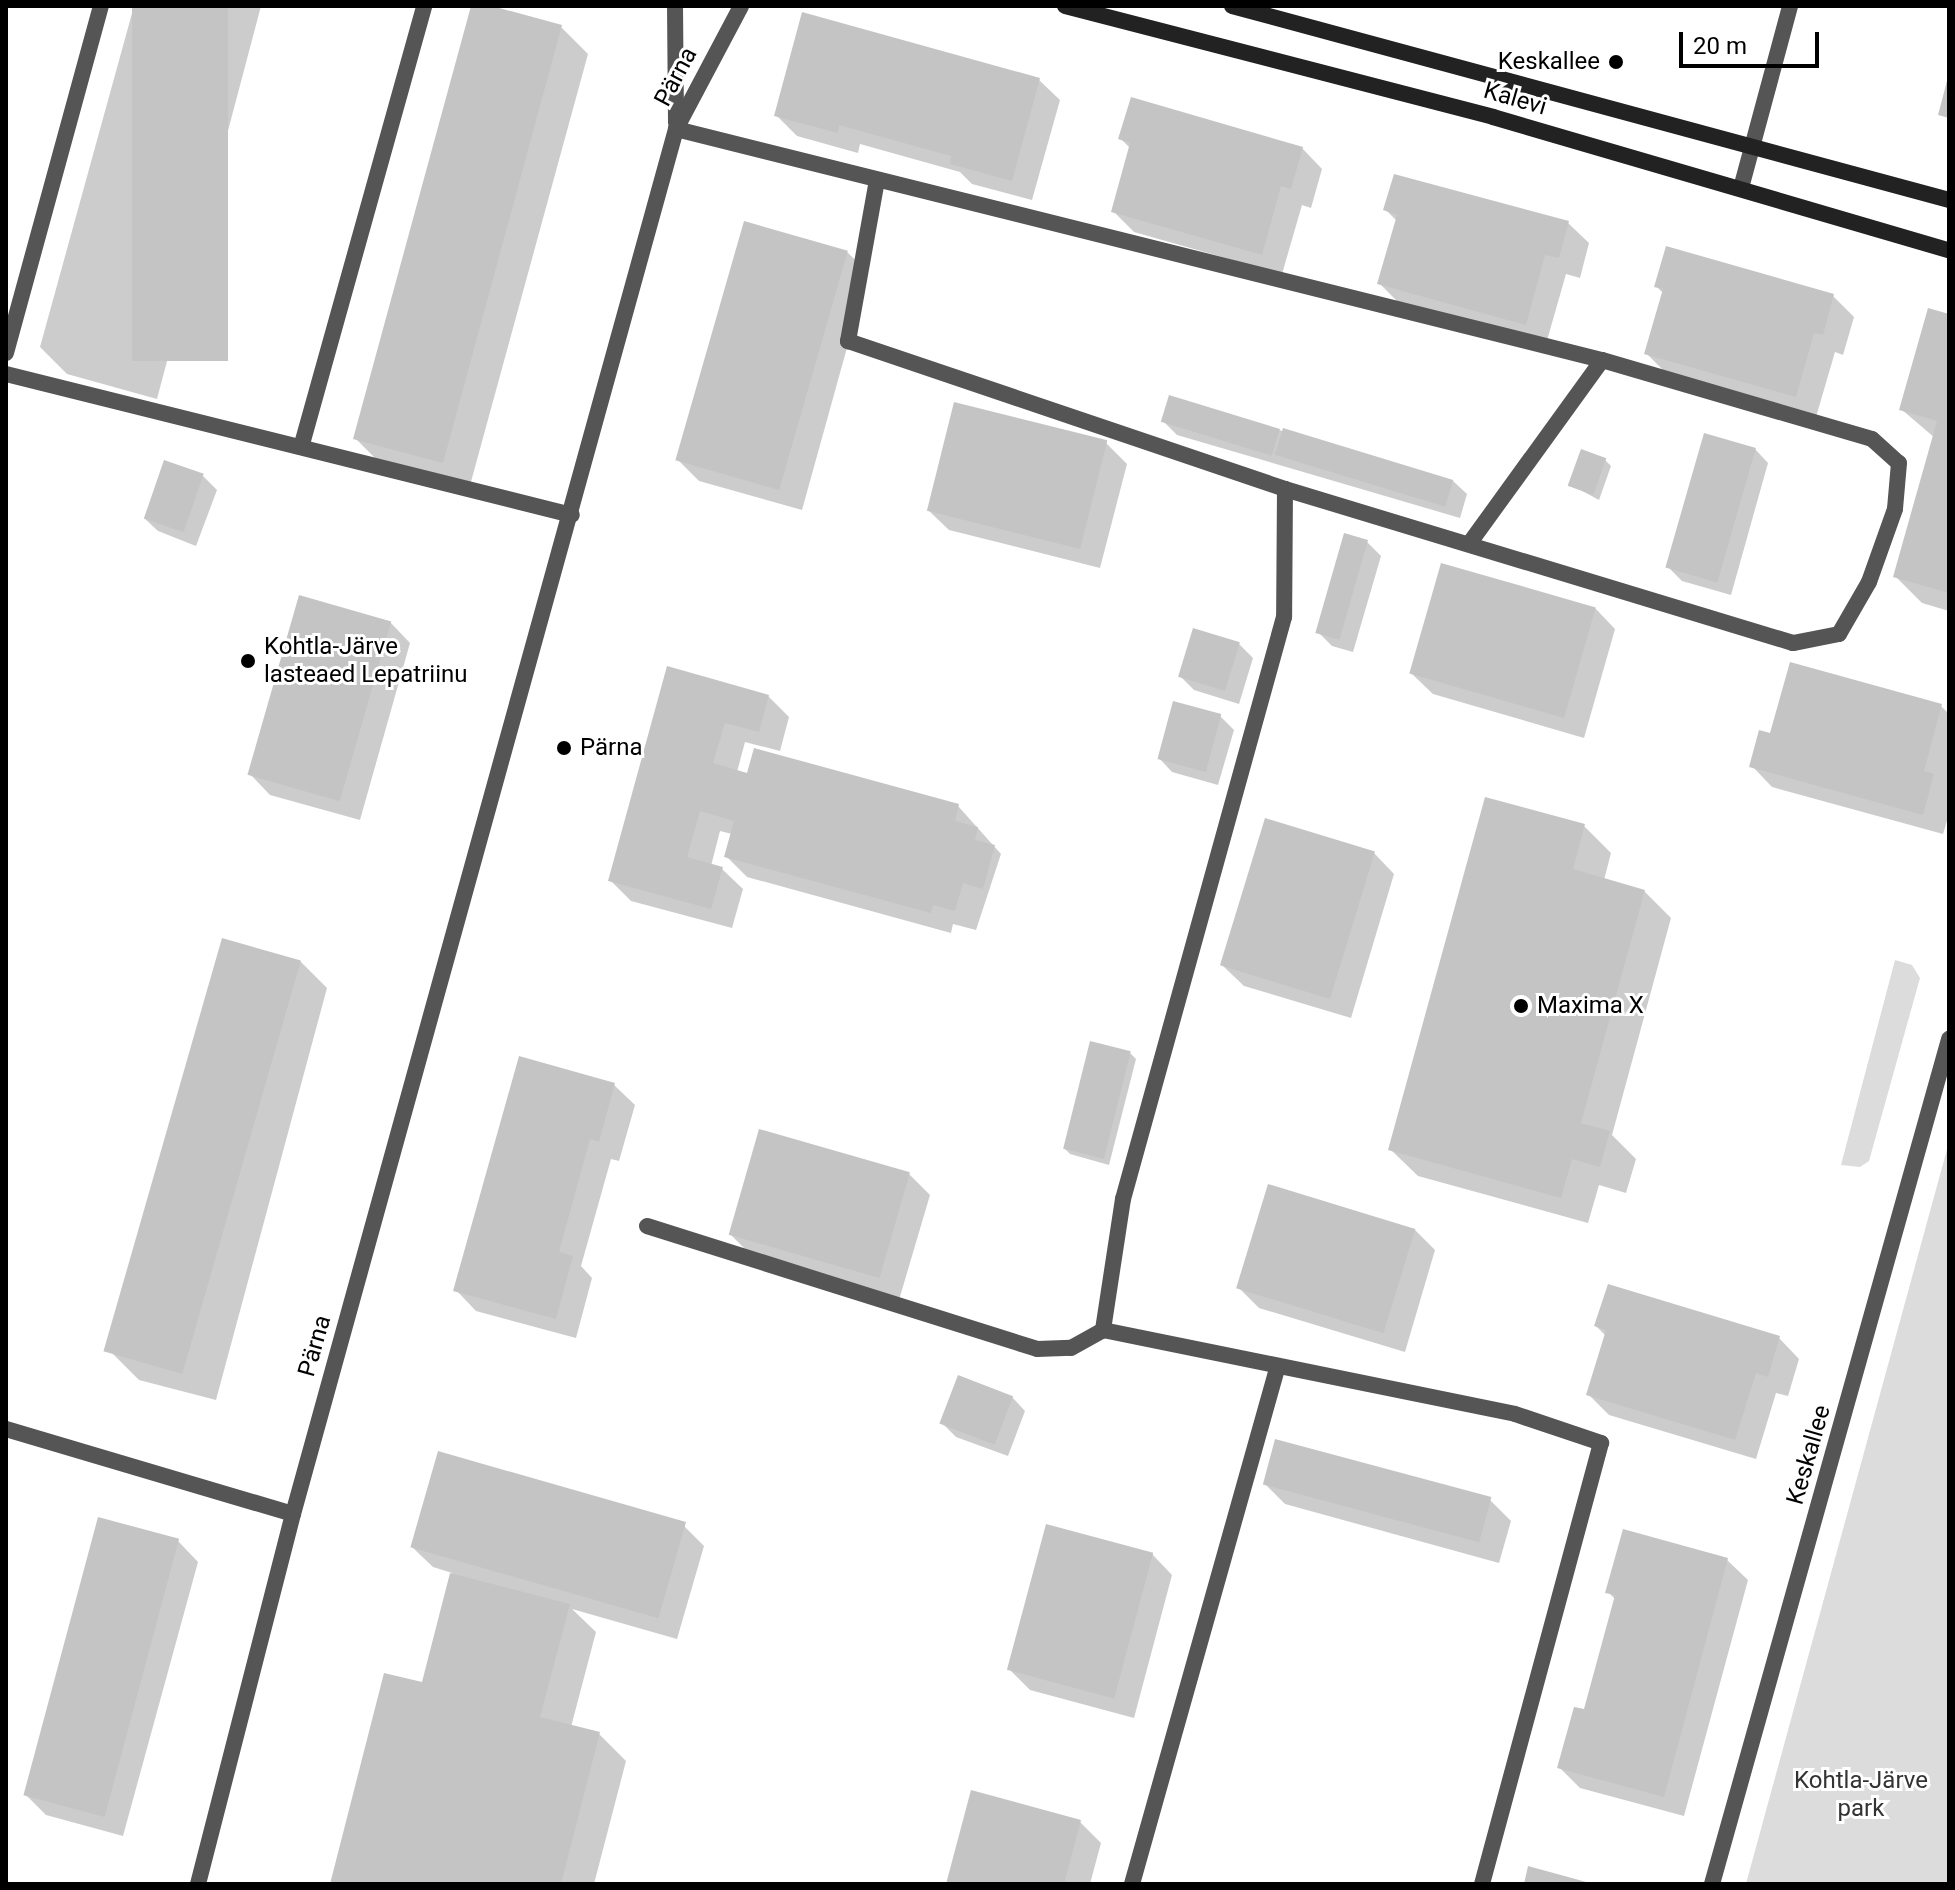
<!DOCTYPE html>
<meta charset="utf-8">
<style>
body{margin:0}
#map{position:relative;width:1955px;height:1890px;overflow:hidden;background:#fff;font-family:Roboto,sans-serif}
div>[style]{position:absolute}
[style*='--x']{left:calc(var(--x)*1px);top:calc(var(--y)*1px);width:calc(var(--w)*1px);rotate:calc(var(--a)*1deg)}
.green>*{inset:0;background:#dcdcdc}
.shadow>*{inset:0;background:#0003}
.building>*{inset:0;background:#c4c4c4;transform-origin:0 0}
.lane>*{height:16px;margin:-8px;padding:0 8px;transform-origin:8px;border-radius:8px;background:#555}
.street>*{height:16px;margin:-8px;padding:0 8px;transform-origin:8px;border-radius:8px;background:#555}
.secondary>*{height:16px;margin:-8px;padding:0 8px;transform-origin:8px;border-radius:8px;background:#222}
.dots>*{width:22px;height:22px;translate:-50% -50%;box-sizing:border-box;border:4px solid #fff;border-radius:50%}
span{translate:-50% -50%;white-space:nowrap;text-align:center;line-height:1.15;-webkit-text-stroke:6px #fff;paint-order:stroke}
.poi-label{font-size:24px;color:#000}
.right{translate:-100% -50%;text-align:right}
.left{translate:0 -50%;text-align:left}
.street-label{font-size:24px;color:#000}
.park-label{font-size:24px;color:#333}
.frame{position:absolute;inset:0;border:8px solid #000;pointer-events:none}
.scale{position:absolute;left:1679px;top:32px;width:140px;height:36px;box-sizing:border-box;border:4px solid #000;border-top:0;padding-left:10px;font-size:24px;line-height:28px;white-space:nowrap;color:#000;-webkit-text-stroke:6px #fff;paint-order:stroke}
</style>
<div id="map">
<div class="green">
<i style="clip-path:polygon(1895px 960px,1912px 965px,1920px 978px,1869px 1161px,1860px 1167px,1841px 1165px)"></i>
<i style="clip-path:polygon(1949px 1142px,1949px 1884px,1746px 1884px,1750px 1869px)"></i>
</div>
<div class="shadow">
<i style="clip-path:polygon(134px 6px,261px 6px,157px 399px,67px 374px,40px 347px)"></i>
<i style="clip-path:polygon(473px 6px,561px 27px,588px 54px,469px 489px,383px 466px,356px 439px)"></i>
<i style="clip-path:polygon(1039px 80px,1060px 100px,1032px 200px,972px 184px,960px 172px,860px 144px,858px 153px,797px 136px,776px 115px)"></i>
<i style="clip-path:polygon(1121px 139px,1302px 148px,1322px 169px,1311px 208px,1302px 205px,1282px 274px,1134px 232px,1113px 211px,1131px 149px)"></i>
<i style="clip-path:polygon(1386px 210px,1568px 223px,1589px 243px,1580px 278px,1566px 274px,1546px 344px,1400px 304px,1380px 284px,1397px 221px)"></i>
<i style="clip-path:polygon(847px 252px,868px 272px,802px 510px,699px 481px,678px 460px)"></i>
<i style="clip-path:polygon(1656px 286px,1833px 296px,1854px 317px,1843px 355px,1835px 352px,1816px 417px,1667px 374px,1646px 353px,1663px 293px)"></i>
<i style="clip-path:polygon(1949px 316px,1949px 611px,1922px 603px,1895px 576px,1935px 438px,1901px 409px)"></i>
<i style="clip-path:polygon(1164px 422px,1279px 430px,1453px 481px,1467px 494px,1460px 518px,1177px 435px)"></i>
<i style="clip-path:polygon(1106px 443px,1127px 464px,1100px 568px,949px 530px,928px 510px)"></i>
<i style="clip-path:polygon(1755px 449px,1768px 463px,1731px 595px,1682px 581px,1668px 567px)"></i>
<i style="clip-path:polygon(1605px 460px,1611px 466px,1599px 500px,1571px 485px)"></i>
<i style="clip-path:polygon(203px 476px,217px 490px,196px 546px,158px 531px,144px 518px)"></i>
<i style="clip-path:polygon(1345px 536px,1367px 542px,1381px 556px,1353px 652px,1332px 646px,1318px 632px)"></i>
<i style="clip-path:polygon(1595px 608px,1615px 629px,1584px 738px,1433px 694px,1412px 674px)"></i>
<i style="clip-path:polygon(390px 622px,410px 643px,360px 820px,270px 795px,250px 774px)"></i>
<i style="clip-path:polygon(1239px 644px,1253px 658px,1239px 704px,1194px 690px,1180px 676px)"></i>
<i style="clip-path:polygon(1791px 664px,1941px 706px,1949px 714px,1949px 814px,1943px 834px,1772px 787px,1752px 766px,1771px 735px)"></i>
<i style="clip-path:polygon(668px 669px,768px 696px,789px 717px,780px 751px,745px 742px,737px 772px,958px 806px,1001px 854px,976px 930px,953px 924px,951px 933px,747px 877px,726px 856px,732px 834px,720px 831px,711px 866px,722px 869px,743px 889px,732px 928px,631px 901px,610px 880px)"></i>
<i style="clip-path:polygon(1220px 716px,1234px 730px,1218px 785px,1172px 772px,1159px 758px)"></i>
<i style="clip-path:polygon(1584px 826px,1611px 853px,1604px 880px,1644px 891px,1671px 918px,1612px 1135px,1636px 1159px,1626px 1193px,1599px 1185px,1588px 1223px,1418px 1176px,1390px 1149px)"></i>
<i style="clip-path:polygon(1374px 853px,1394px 874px,1351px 1018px,1244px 986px,1223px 966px)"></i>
<i style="clip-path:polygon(300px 961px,327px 988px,216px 1400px,139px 1380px,112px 1353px)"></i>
<i style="clip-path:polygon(1130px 1053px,1136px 1059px,1109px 1165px,1070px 1154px,1064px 1148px)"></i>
<i style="clip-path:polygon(614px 1085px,635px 1105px,619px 1161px,611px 1159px,581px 1266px,592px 1278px,576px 1338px,476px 1311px,456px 1290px)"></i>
<i style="clip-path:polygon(909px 1174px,930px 1195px,899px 1300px,751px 1255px,731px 1235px)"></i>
<i style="clip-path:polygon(1415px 1230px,1435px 1250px,1405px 1352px,1259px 1308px,1239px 1288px)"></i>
<i style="clip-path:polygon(1596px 1326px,1779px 1338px,1799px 1359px,1788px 1396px,1776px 1393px,1756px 1459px,1609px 1415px,1588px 1394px,1606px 1336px)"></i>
<i style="clip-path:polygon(1012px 1397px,1025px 1411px,1008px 1456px,956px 1437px,942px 1423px)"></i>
<i style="clip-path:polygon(1265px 1484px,1490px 1500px,1511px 1521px,1499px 1563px,1285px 1504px)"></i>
<i style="clip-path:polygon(684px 1526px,704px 1546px,677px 1639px,572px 1609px,596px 1632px,571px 1727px,599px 1734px,626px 1761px,594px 1884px,332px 1884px,423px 1685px,452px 1573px,433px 1567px,412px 1547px)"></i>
<i style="clip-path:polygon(178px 1541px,198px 1562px,123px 1836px,46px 1815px,25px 1794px)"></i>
<i style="clip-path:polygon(1152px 1554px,1172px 1575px,1134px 1718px,1030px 1690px,1010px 1670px)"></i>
<i style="clip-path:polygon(1727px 1560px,1748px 1580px,1684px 1816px,1580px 1788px,1560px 1768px,1585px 1711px,1616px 1600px,1608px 1592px)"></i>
<i style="clip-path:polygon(1080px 1822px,1101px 1843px,1090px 1884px,948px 1884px)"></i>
</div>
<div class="building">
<i style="left:132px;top:6px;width:96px;height:355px"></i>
<i style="clip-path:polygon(471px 6px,492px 6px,562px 25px,443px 463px,353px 439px)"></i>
<i style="clip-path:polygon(802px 12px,1040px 78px,1012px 181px,950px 164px,951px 156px,839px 125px,838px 133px,774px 116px)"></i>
<i style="clip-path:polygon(1948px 77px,1949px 77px,1949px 118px,1938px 115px)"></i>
<i style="clip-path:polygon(1131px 97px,1303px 147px,1291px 189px,1281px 186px,1262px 255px,1111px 212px,1130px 143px,1118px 139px)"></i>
<i style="clip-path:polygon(1394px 174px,1569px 221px,1559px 258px,1545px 255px,1526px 325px,1377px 284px,1397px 215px,1383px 210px)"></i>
<i style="left:744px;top:221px;width:108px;height:249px;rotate:16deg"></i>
<i style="clip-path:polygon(1666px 246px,1834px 294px,1823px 335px,1814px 333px,1796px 397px,1644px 354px,1663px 289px,1654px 287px)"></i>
<i style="clip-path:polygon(1928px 308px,1949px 314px,1949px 593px,1893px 577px,1937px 421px,1899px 410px)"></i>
<i style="left:1169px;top:395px;width:116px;height:28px;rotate:17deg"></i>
<i style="left:954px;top:402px;width:158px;height:112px;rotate:14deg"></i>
<i style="left:1283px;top:428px;width:178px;height:28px;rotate:17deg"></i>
<i style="left:1704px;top:433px;width:54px;height:140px;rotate:16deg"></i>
<i style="left:1581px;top:449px;width:27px;height:39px;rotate:20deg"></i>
<i style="left:164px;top:460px;width:42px;height:62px;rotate:19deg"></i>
<i style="left:1344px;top:533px;width:25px;height:104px;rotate:16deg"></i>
<i style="left:1441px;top:563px;width:161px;height:115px;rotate:16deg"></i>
<i style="left:299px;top:595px;width:96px;height:187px;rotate:16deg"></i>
<i style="left:1193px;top:628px;width:49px;height:51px;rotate:17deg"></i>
<i style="clip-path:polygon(1790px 662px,1942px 704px,1924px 771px,1934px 774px,1923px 815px,1749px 767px,1759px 730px,1770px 733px)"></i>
<i style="clip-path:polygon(667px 666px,769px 695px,759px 732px,725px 723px,713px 763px,747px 773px,754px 748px,959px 804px,955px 821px,978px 827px,975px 840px,995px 845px,983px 889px,963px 883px,955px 911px,933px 905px,931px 913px,724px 857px,734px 821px,700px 811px,687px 857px,723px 867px,711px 909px,608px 881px)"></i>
<i style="left:1173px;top:701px;width:50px;height:60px;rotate:15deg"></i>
<i style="clip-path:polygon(1485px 797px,1585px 824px,1573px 869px,1645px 890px,1581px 1123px,1610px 1131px,1600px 1167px,1572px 1159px,1561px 1198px,1388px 1150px)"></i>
<i style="left:1265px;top:818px;width:115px;height:154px;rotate:17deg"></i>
<i style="left:222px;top:938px;width:82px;height:430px;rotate:16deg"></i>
<i style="left:1090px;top:1041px;width:42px;height:111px;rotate:14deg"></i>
<i style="clip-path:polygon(519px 1056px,615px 1083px,599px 1142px,590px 1139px,559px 1252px,573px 1256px,556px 1319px,453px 1291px)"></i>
<i style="left:759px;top:1129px;width:157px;height:110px;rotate:16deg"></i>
<i style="left:1268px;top:1184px;width:154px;height:109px;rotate:17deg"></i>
<i style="clip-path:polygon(1608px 1284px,1780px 1336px,1768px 1377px,1756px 1373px,1735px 1440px,1586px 1395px,1606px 1330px,1594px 1326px)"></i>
<i style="left:958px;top:1375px;width:59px;height:52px;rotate:21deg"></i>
<i style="left:1275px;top:1439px;width:224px;height:47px;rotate:15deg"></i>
<i style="left:438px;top:1451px;width:258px;height:100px;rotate:16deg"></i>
<i style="left:98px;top:1517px;width:84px;height:288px;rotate:15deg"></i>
<i style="left:1046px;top:1524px;width:111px;height:151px;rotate:15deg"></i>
<i style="clip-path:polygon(1623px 1529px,1728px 1558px,1664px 1797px,1557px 1768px,1574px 1707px,1584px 1709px,1615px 1595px,1605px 1593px)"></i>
<i style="clip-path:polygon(450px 1573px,570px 1604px,540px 1717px,600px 1732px,561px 1884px,330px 1884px,384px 1673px,422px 1682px)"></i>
<i style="clip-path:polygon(971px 1790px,1081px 1820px,1064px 1884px,946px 1884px)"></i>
<i style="clip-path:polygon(1528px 1866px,1590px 1883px,1590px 1884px,1524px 1884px)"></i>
</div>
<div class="lane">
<i style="--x:676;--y:129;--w:954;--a:14.01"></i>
<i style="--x:1602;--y:360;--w:281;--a:16.3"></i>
<i style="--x:1872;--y:439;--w:36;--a:42"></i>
<i style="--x:1899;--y:463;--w:46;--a:95"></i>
<i style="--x:1895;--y:509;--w:77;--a:109.6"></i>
<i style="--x:1869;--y:582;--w:60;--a:120"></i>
<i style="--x:1839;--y:634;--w:47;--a:168.9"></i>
<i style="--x:1793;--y:643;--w:531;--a:-163.14"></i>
<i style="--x:877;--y:180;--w:164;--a:100.2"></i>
<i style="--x:848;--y:341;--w:461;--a:18.7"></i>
<i style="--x:1285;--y:489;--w:128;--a:90.4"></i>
<i style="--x:1741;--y:188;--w:188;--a:-74.9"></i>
<i style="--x:6;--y:353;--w:360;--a:-74.7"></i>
<i style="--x:6;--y:374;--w:583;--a:13.99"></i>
<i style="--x:302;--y:444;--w:455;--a:-74.4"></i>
<i style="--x:1469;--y:544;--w:227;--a:-54.1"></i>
<i style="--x:647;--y:1226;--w:409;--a:17.5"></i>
<i style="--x:1037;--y:1349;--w:34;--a:-2"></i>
<i style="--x:1071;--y:1348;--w:37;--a:-29"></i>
<i style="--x:6;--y:1429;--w:299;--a:16.5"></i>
</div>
<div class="street">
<i style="--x:675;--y:6;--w:117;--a:89.5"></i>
<i style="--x:1284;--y:617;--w:604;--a:105.46"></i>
<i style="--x:1123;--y:1199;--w:133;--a:98.7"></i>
<i style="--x:1103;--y:1330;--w:420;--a:11.5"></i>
<i style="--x:1515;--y:1414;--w:91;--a:18.6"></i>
<i style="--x:1601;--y:1443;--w:457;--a:105.1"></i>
<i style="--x:198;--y:1884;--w:382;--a:-75.6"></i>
<i style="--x:293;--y:1514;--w:1437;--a:-74.54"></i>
<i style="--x:676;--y:129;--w:139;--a:-62.1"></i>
<i style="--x:1132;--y:1884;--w:535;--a:-74.28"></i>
<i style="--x:1712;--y:1884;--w:878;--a:-74.33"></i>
</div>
<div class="secondary">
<i style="--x:1065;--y:6;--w:442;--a:14.5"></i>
<i style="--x:1493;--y:117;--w:475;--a:16.3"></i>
<i style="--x:1232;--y:6;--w:743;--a:15.14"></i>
</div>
<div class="dots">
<i style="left:1616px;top:62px;background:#000"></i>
<i style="left:248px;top:661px;background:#000"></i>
<i style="left:564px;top:748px;background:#000"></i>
<i style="left:1521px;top:1006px;background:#000"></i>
</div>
<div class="poi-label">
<span class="right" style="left:1600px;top:62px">Keskallee</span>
<span class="left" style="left:264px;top:661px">Kohtla-Järve<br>lasteaed Lepatriinu</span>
<span class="left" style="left:580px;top:748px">Pärna</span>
<span class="left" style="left:1537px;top:1006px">Maxima X</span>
</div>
<div class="street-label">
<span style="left:676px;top:77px;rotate:-62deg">Pärna</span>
<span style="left:1515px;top:99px;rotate:16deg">Kalevi</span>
<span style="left:315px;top:1346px;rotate:-74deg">Pärna</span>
<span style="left:1809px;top:1455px;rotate:-74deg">Keskallee</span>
</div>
<div class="park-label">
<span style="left:1861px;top:1795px">Kohtla-Järve<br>park</span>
</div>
<div class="frame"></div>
<div class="scale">20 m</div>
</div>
